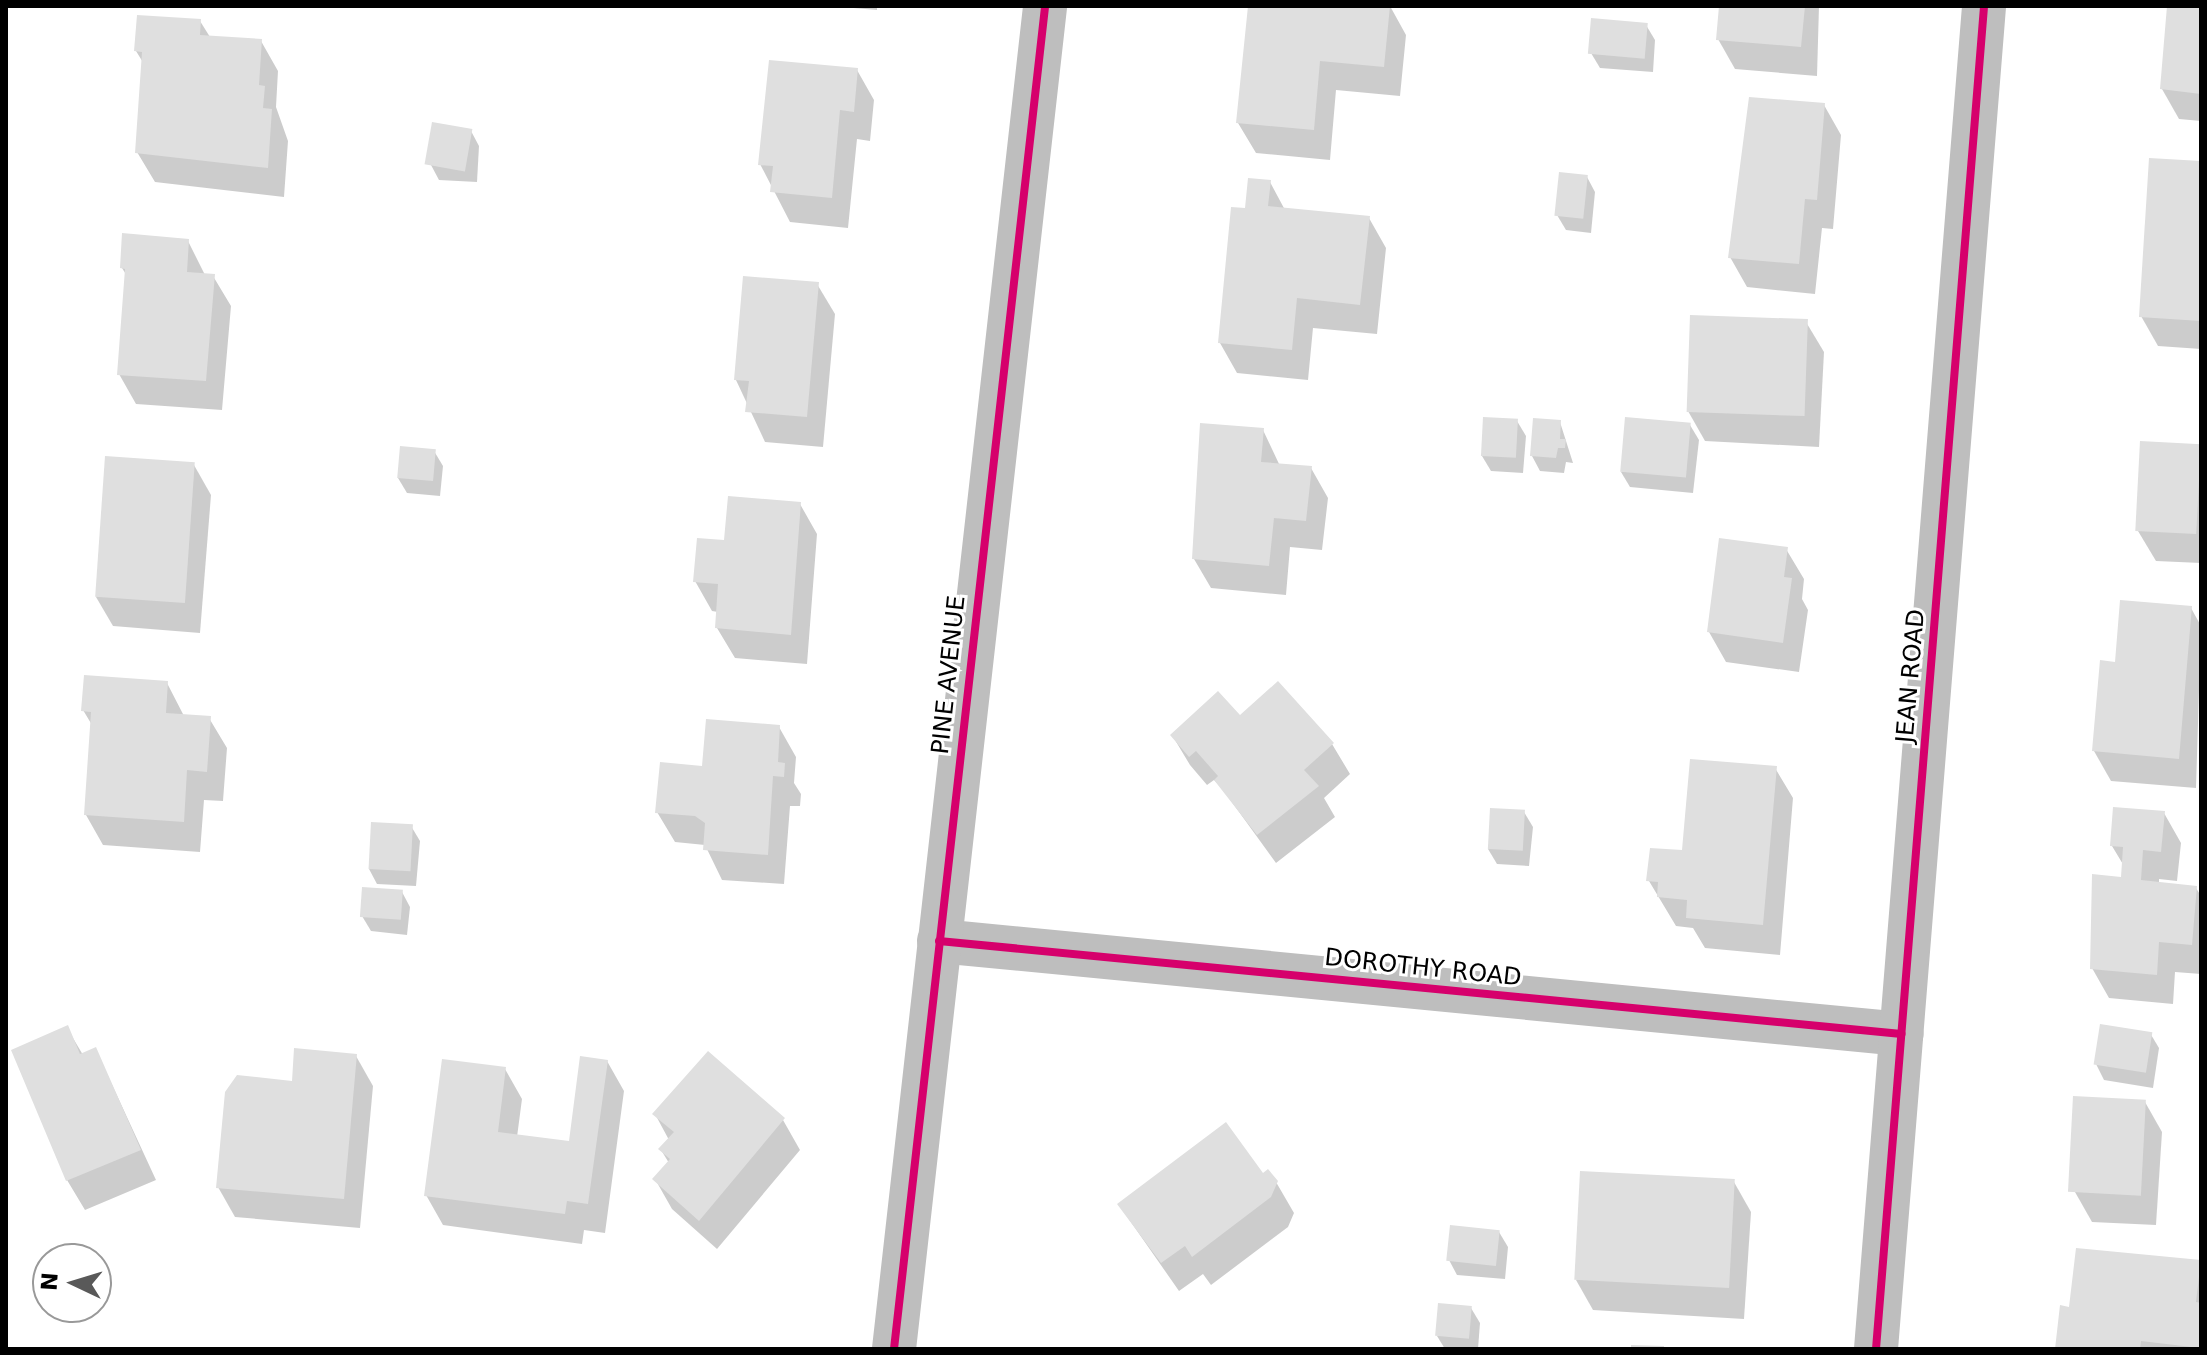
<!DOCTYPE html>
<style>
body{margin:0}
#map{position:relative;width:2207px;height:1355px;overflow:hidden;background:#fff;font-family:"DejaVu Sans",sans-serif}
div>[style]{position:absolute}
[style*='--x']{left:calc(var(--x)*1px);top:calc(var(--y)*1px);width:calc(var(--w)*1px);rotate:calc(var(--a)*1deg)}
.shadow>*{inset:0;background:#0003}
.building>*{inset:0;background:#dfdfdf;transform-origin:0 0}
.minor>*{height:44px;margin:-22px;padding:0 22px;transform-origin:22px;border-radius:22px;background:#bebebe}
.cycleway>*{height:8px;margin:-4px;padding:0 4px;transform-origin:4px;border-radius:4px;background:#d6006c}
span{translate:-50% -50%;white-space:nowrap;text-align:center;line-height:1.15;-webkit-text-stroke:6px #fff;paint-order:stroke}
.street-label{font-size:24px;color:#000}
.frame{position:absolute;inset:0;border:8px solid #000;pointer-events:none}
.north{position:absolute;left:32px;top:1243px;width:80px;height:80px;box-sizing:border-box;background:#fff;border:2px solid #999;border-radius:50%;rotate:274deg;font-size:22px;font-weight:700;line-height:32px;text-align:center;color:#000}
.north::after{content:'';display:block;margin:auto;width:28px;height:36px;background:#595959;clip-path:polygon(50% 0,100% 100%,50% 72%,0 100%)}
</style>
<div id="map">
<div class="shadow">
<i style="clip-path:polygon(830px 6px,877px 6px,877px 10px)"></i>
<i style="clip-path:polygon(1250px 6px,1390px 6px,1406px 35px,1400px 96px,1336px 90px,1330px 160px,1256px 153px,1238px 123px)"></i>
<i style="clip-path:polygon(1721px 6px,1819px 6px,1817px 76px,1735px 69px,1718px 39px)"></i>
<i style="clip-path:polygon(2169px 6px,2201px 6px,2201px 121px,2179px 119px,2162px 89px)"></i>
<i style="clip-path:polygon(200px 21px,210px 37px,261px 41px,278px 71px,276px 107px,288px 141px,284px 197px,155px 182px,137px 152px,144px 64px,136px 51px)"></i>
<i style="clip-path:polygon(1646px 25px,1655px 40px,1653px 72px,1600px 68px,1591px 53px)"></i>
<i style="clip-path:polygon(857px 70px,874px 100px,870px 141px,857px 139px,848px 228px,790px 222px,760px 164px)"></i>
<i style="clip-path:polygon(1824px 105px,1841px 135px,1833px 229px,1822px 228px,1815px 294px,1747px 287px,1730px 257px)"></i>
<i style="clip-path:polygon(471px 131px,479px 146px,477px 182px,439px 180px,431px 165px)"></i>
<i style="clip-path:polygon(2201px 163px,2201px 349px,2158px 346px,2141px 316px)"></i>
<i style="clip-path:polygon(1587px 177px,1595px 192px,1591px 233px,1566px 230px,1557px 215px)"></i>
<i style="clip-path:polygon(1270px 182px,1285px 210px,1369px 218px,1386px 248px,1377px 334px,1313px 328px,1308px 380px,1237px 373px,1220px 343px,1247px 210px)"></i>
<i style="clip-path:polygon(188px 241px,205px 275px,213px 276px,231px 306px,222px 410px,136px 404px,119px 374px,127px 276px,122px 268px)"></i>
<i style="clip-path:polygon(817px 284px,835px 314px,823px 447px,765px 442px,736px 380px)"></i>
<i style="clip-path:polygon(1806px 322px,1824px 352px,1819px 447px,1705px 441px,1688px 411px)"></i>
<i style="clip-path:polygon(1517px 421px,1526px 436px,1523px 473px,1491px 471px,1482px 456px)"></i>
<i style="clip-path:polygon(1560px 422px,1573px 463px,1566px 462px,1564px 473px,1540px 471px,1532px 456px)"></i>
<i style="clip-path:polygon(1690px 425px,1699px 440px,1693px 493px,1630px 487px,1621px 472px)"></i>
<i style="clip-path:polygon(1263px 430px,1280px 466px,1311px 468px,1328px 498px,1322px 550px,1290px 547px,1286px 595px,1211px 588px,1194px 559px)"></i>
<i style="clip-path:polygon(2201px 446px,2201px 563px,2156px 561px,2138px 531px)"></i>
<i style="clip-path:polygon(434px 451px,443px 466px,440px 496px,407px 493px,398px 478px)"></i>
<i style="clip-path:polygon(194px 465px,211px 495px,200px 633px,113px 626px,96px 597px)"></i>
<i style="clip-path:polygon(800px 504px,817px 534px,807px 664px,735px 658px,717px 628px,718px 612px,712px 611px,695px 581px,725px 542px)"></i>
<i style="clip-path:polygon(1786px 549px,1804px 579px,1802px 599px,1808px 610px,1799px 672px,1726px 662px,1709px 632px)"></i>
<i style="clip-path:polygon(2191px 608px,2201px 626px,2196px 788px,2111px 781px,2094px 751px)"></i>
<i style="clip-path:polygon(167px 683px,184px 716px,209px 718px,227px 748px,223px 801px,204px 800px,200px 852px,103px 845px,86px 815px,92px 725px,83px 710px)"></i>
<i style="clip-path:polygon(1240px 717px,1332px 744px,1350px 774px,1324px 798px,1335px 817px,1276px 863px,1221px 787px,1214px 780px,1207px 785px,1190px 765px,1172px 735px)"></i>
<i style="clip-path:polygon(779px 727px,796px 757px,794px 783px,801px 794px,800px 806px,790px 806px,784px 884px,722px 880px,705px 845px,675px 842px,657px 812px,704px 768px)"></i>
<i style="clip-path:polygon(1775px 768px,1793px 798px,1780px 955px,1705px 948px,1693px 928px,1676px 926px,1649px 881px)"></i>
<i style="clip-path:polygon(1524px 812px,1533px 827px,1529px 866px,1497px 864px,1488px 849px)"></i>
<i style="clip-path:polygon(2164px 813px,2181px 843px,2177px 881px,2159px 879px,2159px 884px,2196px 888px,2201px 896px,2201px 974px,2175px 972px,2173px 1004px,2109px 998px,2092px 968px,2123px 879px,2124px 866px,2112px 846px)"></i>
<i style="clip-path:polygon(411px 826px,420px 841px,416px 886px,377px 884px,369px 869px)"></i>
<i style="clip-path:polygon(402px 892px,410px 907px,407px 935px,371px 931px,362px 916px)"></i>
<i style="clip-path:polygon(67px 1028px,83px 1055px,96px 1050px,156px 1180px,85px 1210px,67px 1180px)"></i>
<i style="clip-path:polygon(2150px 1033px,2159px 1048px,2153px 1088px,2104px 1080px,2096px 1064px)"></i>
<i style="clip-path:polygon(356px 1056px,373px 1086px,360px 1228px,235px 1217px,218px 1187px,294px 1083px)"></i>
<i style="clip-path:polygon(607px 1061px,624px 1091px,605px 1233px,584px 1230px,582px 1244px,443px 1225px,426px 1195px,505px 1069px,522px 1099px,517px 1137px,571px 1144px)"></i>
<i style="clip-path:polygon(2075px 1098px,2145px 1102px,2162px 1132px,2156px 1225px,2092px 1222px,2075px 1192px)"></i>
<i style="clip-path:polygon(655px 1114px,783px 1120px,800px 1150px,717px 1249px,672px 1209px,655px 1179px,669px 1163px,661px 1150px,669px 1140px)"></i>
<i style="clip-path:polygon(1263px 1176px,1276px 1182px,1294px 1213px,1288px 1227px,1211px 1285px,1203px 1274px,1179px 1291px,1119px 1205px)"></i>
<i style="clip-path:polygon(1734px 1182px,1751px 1212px,1744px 1319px,1593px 1310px,1576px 1280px)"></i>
<i style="clip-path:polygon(1499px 1232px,1508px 1247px,1505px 1279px,1457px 1275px,1449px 1260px)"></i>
<i style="clip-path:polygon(2200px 1262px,2201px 1349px,2057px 1349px,2071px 1309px)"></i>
<i style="clip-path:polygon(1471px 1308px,1480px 1323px,1478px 1349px,1445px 1349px,1437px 1336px)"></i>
</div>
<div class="building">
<i style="clip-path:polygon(1248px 6px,1390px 6px,1384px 67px,1320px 61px,1314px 130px,1236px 123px)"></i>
<i style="clip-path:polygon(1719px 6px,1805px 6px,1801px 47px,1716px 40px)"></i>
<i style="clip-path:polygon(2167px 6px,2201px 6px,2201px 94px,2160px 89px)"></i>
<i style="clip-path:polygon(137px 15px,201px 19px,200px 35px,262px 39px,259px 85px,265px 86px,263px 108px,272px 109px,268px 168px,135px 153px,142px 52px,134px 51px)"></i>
<i style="left:1591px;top:18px;width:57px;height:36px;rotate:5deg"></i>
<i style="clip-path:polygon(769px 60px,858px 68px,854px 112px,840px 110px,832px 198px,770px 192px,773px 166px,758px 165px)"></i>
<i style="clip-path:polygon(1749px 97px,1825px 103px,1817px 200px,1805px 199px,1799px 264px,1728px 258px)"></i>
<i style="left:432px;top:122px;width:41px;height:43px;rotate:10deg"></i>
<i style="clip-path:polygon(2149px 158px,2201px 161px,2201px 321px,2139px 317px)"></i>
<i style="left:1559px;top:172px;width:29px;height:44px;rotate:6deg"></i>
<i style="clip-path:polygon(1248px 178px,1271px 180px,1268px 206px,1370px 216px,1360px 305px,1297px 298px,1292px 350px,1218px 343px,1231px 207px,1245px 208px)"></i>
<i style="clip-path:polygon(122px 233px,189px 239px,187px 272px,215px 274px,206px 381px,117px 375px,125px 269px,120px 268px)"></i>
<i style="clip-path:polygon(743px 276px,819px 282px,807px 417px,745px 412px,749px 381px,734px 380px)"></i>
<i style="left:1690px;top:315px;width:118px;height:97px;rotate:2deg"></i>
<i style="left:1483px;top:417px;width:35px;height:39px;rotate:3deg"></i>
<i style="left:1625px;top:417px;width:66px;height:55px;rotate:5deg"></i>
<i style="clip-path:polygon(1533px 418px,1561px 420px,1560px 439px,1566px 439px,1565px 448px,1558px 448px,1556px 458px,1530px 456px)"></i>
<i style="clip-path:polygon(1200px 423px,1264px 428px,1261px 462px,1312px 466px,1306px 521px,1274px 518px,1269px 566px,1192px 559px)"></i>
<i style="left:2140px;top:441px;width:61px;height:90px;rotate:3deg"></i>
<i style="left:400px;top:446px;width:36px;height:32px;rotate:5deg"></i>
<i style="left:105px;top:456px;width:90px;height:141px;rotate:4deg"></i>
<i style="clip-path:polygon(728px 496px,801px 502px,791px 635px,715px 628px,718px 584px,693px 582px,697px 538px,724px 540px)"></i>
<i style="clip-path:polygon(1719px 538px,1788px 547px,1784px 577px,1792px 578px,1783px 643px,1707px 632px)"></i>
<i style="clip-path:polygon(2120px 600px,2192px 606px,2179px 759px,2092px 751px,2100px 660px,2115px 662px)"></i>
<i style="clip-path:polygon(84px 675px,168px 681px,166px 713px,211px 716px,207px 772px,187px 770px,184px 822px,84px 815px,91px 712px,81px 711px)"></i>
<i style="clip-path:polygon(1278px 681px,1334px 743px,1304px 770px,1319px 786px,1257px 835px,1214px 780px,1218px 776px,1196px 751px,1189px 757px,1170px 735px,1218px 691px,1240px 715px)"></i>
<i style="clip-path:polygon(706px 719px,780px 725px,778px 762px,785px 763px,784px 777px,773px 776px,768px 855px,703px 850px,705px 823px,695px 816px,655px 813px,660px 762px,702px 766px)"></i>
<i style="clip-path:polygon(1690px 759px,1777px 766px,1763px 925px,1686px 918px,1687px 900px,1657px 897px,1658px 882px,1646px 881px,1650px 848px,1682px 850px)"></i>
<i style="clip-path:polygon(2113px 807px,2165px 811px,2161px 852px,2143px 850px,2141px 880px,2197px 886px,2192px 945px,2159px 942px,2157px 975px,2090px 969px,2092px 874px,2121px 877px,2123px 847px,2110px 846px)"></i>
<i style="left:1490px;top:808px;width:35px;height:41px;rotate:3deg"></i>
<i style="left:371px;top:822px;width:42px;height:47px;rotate:3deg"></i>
<i style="left:362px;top:887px;width:41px;height:30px;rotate:4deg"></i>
<i style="left:2100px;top:1024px;width:53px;height:41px;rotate:9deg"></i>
<i style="clip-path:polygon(68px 1025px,80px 1054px,96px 1047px,141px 1150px,66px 1181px,11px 1050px)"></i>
<i style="clip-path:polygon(294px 1048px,357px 1054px,344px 1199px,216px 1188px,225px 1092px,237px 1075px,292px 1081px)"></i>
<i style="clip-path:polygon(708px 1051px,785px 1118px,699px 1221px,652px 1179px,670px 1159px,658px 1149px,674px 1132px,652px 1114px)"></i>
<i style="clip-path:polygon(580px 1056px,608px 1060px,588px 1204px,567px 1201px,565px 1214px,424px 1196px,442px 1059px,506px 1067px,498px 1132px,569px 1141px)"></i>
<i style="left:2073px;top:1096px;width:73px;height:96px;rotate:3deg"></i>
<i style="clip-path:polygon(1226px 1122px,1263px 1173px,1268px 1169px,1278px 1181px,1271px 1197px,1192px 1257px,1185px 1246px,1161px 1263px,1117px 1204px)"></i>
<i style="left:1580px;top:1171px;width:155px;height:109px;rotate:3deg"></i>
<i style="left:1450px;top:1225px;width:50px;height:36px;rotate:6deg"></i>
<i style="clip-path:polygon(2076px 1248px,2201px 1260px,2196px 1302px,2201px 1303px,2200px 1348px,2141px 1341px,2140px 1349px,2055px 1349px,2060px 1305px,2069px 1307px)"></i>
<i style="left:1438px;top:1303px;width:34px;height:33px;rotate:5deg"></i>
<i style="clip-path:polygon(1631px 1345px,1664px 1346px,1664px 1349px,1631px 1349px)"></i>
</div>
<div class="minor">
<i style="--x:939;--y:941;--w:967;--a:5.52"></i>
<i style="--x:894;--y:1349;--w:1351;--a:-83.58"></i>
<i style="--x:1876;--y:1349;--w:1347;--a:-85.4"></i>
</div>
<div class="cycleway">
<i style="--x:939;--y:941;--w:967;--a:5.52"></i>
<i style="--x:894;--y:1349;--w:1351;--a:-83.58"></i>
<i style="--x:1876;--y:1349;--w:1347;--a:-85.4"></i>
</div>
<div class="street-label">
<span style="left:949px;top:675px;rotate:-84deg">PINE AVENUE</span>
<span style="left:1911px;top:676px;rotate:-85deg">JEAN ROAD</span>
<span style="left:1423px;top:968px;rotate:6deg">DOROTHY ROAD</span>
</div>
<div class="frame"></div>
<div class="north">N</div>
</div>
